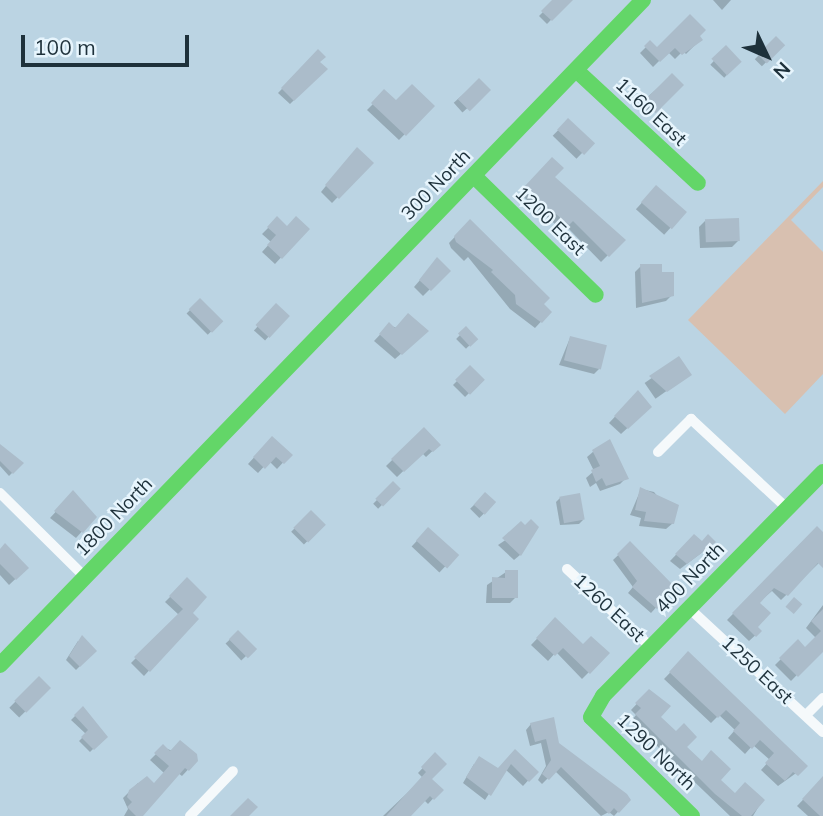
<!DOCTYPE html>
<style>
body{margin:0}
#map{position:relative;width:823px;height:816px;overflow:hidden;background:#bbd4e3;font-family:Mulish,sans-serif}
div>[style]{position:absolute}
[style*='--x']{left:calc(var(--x)*1px);top:calc(var(--y)*1px);width:calc(var(--w)*1px);rotate:calc(var(--a)*1deg)}
.green>*{inset:0;background:#d8c0b0}
.shadow>*{inset:0;background:#0003;transform-origin:0 0}
.building>*{inset:0;background:#abbcca;transform-origin:0 0}
.street>*{height:10px;margin:-5px;padding:0 5px;transform-origin:5px;border-radius:5px;background:#f5f9fb}
.fast>*{height:16px;margin:-8px;padding:0 8px;transform-origin:8px;border-radius:8px;background:#63d668}
span{translate:-50% -50%;white-space:nowrap;text-align:center;line-height:1.15;-webkit-text-stroke:5px #e7f5fd;paint-order:stroke}
.street-label{font-size:19px;color:#1e313b}
.north{position:absolute;left:732px;top:21px;width:70px;height:70px;-webkit-text-stroke:5px #e7f5fd;paint-order:stroke;rotate:134deg;font-size:19px;font-weight:700;line-height:28px;text-align:center;color:#1e313b}
.north::after{content:'';display:block;margin:auto;width:24px;height:32px;background:#1e313b;clip-path:polygon(50% 0,100% 100%,50% 72%,0 100%)}
.scale{position:absolute;left:21px;top:35px;width:168px;height:32px;box-sizing:border-box;border:4px solid #1e313b;border-top:0;padding-left:9px;font-size:21px;line-height:24px;white-space:nowrap;color:#1e313b;-webkit-text-stroke:5px #e7f5fd;paint-order:stroke}
</style>
<div id="map">
<div class="green">
<i style="clip-path:polygon(823px 181px,823px 187px,791px 220px,823px 252px,823px 374px,785px 414px,688px 320px)"></i>
</div>
<div class="shadow">
<i style="clip-path:polygon(555px 0,570px 0,547px 24px,539px 16px)"></i>
<i style="clip-path:polygon(713px 0,731px 0,722px 10px)"></i>
<i style="clip-path:polygon(697px 36px,700px 40px,686px 54px,683px 51px,675px 59px,668px 52px,653px 67px,640px 53px,650px 43px,657px 50px)"></i>
<i style="left:776px;top:38px;width:10px;height:30px;rotate:45deg"></i>
<i style="left:726px;top:48px;width:19px;height:23px;rotate:43deg"></i>
<i style="clip-path:polygon(318px 52px,318px 62px,326px 69px,290px 104px,278px 93px)"></i>
<i style="left:672px;top:75px;width:13px;height:47px;rotate:48deg"></i>
<i style="left:479px;top:80px;width:13px;height:34px;rotate:48deg"></i>
<i style="clip-path:polygon(385px 92px,396px 103px,432px 106px,399px 140px,367px 110px)"></i>
<i style="left:568px;top:120px;width:33px;height:22px;rotate:44deg"></i>
<i style="clip-path:polygon(351px 155px,371px 163px,332px 203px,321px 192px)"></i>
<i style="clip-path:polygon(552px 159px,553px 177px,623px 240px,601px 262px,566px 226px,562px 230px,520px 194px)"></i>
<i style="left:656px;top:187px;width:38px;height:30px;rotate:42deg"></i>
<i style="clip-path:polygon(277px 219px,287px 228px,307px 229px,275px 264px,262px 252px,271px 242px,262px 234px)"></i>
<i style="clip-path:polygon(470px 221px,548px 298px,542px 304px,550px 312px,535px 328px,510px 309px,468px 257px,464px 261px,451px 248px,449px 243px)"></i>
<i style="clip-path:polygon(705px 221px,738px 241px,732px 247px,700px 248px,699px 227px)"></i>
<i style="clip-path:polygon(432px 266px,448px 271px,423px 296px,414px 287px)"></i>
<i style="clip-path:polygon(641px 266px,672px 295px,666px 301px,636px 308px,635px 272px)"></i>
<i style="left:200px;top:300px;width:30px;height:19px;rotate:45deg"></i>
<i style="left:276px;top:306px;width:15px;height:33px;rotate:42deg"></i>
<i style="clip-path:polygon(389px 325px,420px 337px,395px 359px,374px 341px)"></i>
<i style="left:466px;top:329px;width:14px;height:14px;rotate:45deg"></i>
<i style="clip-path:polygon(570px 338px,600px 368px,594px 374px,559px 365px)"></i>
<i style="left:679px;top:359px;width:19px;height:42px;rotate:55deg"></i>
<i style="left:470px;top:368px;width:17px;height:24px;rotate:45deg"></i>
<i style="clip-path:polygon(638px 392px,650px 407px,621px 434px,609px 423px)"></i>
<i style="clip-path:polygon(424px 429px,439px 445px,426px 457px,422px 453px,397px 477px,386px 466px)"></i>
<i style="clip-path:polygon(272px 438px,290px 455px,277px 469px,269px 461px,258px 473px,248px 464px)"></i>
<i style="clip-path:polygon(0 446px,22px 463px,9px 476px,0 466px)"></i>
<i style="clip-path:polygon(594px 451px,626px 478px,620px 484px,600px 491px,596px 483px,590px 487px,586px 478px,594px 471px,587px 457px)"></i>
<i style="left:393px;top:484px;width:7px;height:28px;rotate:45deg"></i>
<i style="clip-path:polygon(641px 489px,654px 492px,663px 503px,673px 523px,666px 529px,639px 526px,641px 518px,630px 515px)"></i>
<i style="clip-path:polygon(73px 493px,95px 517px,76px 538px,50px 518px)"></i>
<i style="left:485px;top:494px;width:13px;height:21px;rotate:45deg"></i>
<i style="clip-path:polygon(560px 498px,583px 520px,579px 524px,560px 525px,556px 502px)"></i>
<i style="left:311px;top:512px;width:18px;height:28px;rotate:45deg"></i>
<i style="clip-path:polygon(525px 527px,520px 555px,514px 560px,498px 545px)"></i>
<i style="clip-path:polygon(817px 528px,823px 534px,823px 559px,781px 600px,772px 591px,758px 603px,756px 627px,760px 631px,749px 641px,727px 620px)"></i>
<i style="left:428px;top:529px;width:38px;height:24px;rotate:43deg"></i>
<i style="clip-path:polygon(694px 536px,708px 548px,680px 569px,670px 561px)"></i>
<i style="clip-path:polygon(630px 544px,674px 588px,651px 613px,628px 593px,633px 587px,613px 560px)"></i>
<i style="clip-path:polygon(0 551px,27px 568px,9px 585px,0 575px)"></i>
<i style="clip-path:polygon(506px 572px,516px 597px,510px 603px,486px 603px,487px 585px)"></i>
<i style="clip-path:polygon(187px 580px,190px 613px,196px 619px,144px 676px,131px 663px,179px 615px,165px 602px)"></i>
<i style="clip-path:polygon(823px 605px,823px 648px,791px 681px,775px 665px,798px 642px,805px 649px,816px 638px,806px 628px)"></i>
<i style="clip-path:polygon(555px 620px,583px 646px,607px 654px,582px 679px,556px 652px,548px 661px,531px 645px)"></i>
<i style="left:238px;top:632px;width:23px;height:17px;rotate:47deg"></i>
<i style="clip-path:polygon(78px 641px,95px 651px,76px 670px,66px 660px)"></i>
<i style="clip-path:polygon(688px 654px,799px 771px,778px 786px,761px 770px,770px 760px,753px 745px,745px 754px,728px 738px,735px 730px,719px 715px,711px 723px,664px 679px)"></i>
<i style="left:39px;top:678px;width:14px;height:42px;rotate:45deg"></i>
<i style="clip-path:polygon(649px 691px,658px 717px,718px 780px,735px 795px,762px 801px,753px 816px,730px 816px,631px 721px,636px 715px,631px 710px)"></i>
<i style="clip-path:polygon(82px 709px,106px 736px,90px 752px,79px 741px,86px 734px,71px 720px)"></i>
<i style="clip-path:polygon(531px 724px,628px 801px,614px 816px,609px 812px,601px 816px,555px 771px,542px 784px,538px 780px,546px 766px,541px 743px,530px 746px,526px 730px)"></i>
<i style="clip-path:polygon(163px 747px,196px 761px,182px 776px,178px 773px,140px 816px,124px 816px,128px 809px,123px 798px,138px 783px,154px 785px,164px 773px,150px 760px)"></i>
<i style="clip-path:polygon(515px 751px,536px 772px,523px 786px,505px 769px,485px 800px,463px 783px,474px 764px,498px 770px)"></i>
<i style="clip-path:polygon(435px 755px,430px 780px,441px 790px,428px 804px,424px 800px,410px 816px,383px 816px,423px 778px,418px 773px)"></i>
<i style="clip-path:polygon(821px 781px,823px 816px,808px 816px,797px 806px)"></i>
</div>
<div class="building">
<i style="clip-path:polygon(552px 0,573px 0,552px 21px,541px 11px)"></i>
<i style="clip-path:polygon(690px 14px,706px 30px,700px 36px,703px 40px,682px 55px,675px 48px,660px 62px,644px 46px,650px 40px,657px 47px)"></i>
<i style="left:776px;top:36px;width:13px;height:26px;rotate:45deg"></i>
<i style="left:726px;top:45px;width:23px;height:20px;rotate:47deg"></i>
<i style="clip-path:polygon(318px 49px,326px 57px,320px 62px,328px 69px,294px 101px,281px 88px)"></i>
<i style="left:672px;top:73px;width:17px;height:40px;rotate:45deg"></i>
<i style="left:479px;top:78px;width:17px;height:30px;rotate:45deg"></i>
<i style="clip-path:polygon(412px 84px,435px 106px,406px 136px,371px 103px,384px 89px,396px 100px)"></i>
<i style="left:568px;top:118px;width:37px;height:16px;rotate:43deg"></i>
<i style="clip-path:polygon(357px 147px,374px 163px,339px 199px,325px 185px)"></i>
<i style="clip-path:polygon(552px 157px,564px 168px,555px 177px,626px 240px,609px 257px,573px 221px,569px 225px,524px 187px)"></i>
<i style="left:656px;top:185px;width:41px;height:23px;rotate:41deg"></i>
<i style="clip-path:polygon(277px 216px,287px 226px,296px 216px,310px 229px,282px 259px,267px 245px,276px 235px,267px 227px)"></i>
<i style="left:739px;top:218px;width:23px;height:34px;rotate:88deg"></i>
<i style="clip-path:polygon(470px 219px,550px 298px,544px 304px,552px 312px,542px 323px,516px 304px,515px 295px,491px 272px,493px 270px,456px 242px,454px 236px)"></i>
<i style="clip-path:polygon(437px 257px,451px 271px,431px 291px,419px 280px)"></i>
<i style="clip-path:polygon(640px 264px,662px 264px,662px 272px,674px 272px,674px 296px,642px 303px)"></i>
<i style="left:200px;top:298px;width:33px;height:16px;rotate:45deg"></i>
<i style="left:276px;top:303px;width:19px;height:30px;rotate:43deg"></i>
<i style="clip-path:polygon(408px 313px,429px 331px,402px 355px,379px 334px,389px 322px,395px 328px)"></i>
<i style="left:466px;top:326px;width:18px;height:11px;rotate:47deg"></i>
<i style="left:570px;top:336px;width:38px;height:25px;rotate:14deg"></i>
<i style="clip-path:polygon(679px 356px,692px 375px,667px 392px,649px 376px)"></i>
<i style="left:470px;top:365px;width:21px;height:21px;rotate:45deg"></i>
<i style="clip-path:polygon(638px 390px,652px 407px,628px 429px,614px 416px)"></i>
<i style="clip-path:polygon(424px 427px,441px 445px,433px 452px,429px 449px,404px 472px,391px 459px)"></i>
<i style="clip-path:polygon(272px 436px,293px 455px,284px 464px,276px 457px,265px 469px,253px 457px)"></i>
<i style="clip-path:polygon(610px 439px,629px 479px,606px 486px,602px 478px,596px 482px,591px 470px,600px 466px,592px 450px)"></i>
<i style="clip-path:polygon(0 444px,24px 463px,13px 474px,0 461px)"></i>
<i style="left:393px;top:481px;width:11px;height:25px;rotate:45deg"></i>
<i style="clip-path:polygon(640px 487px,679px 505px,674px 524px,644px 521px,646px 512px,635px 510px)"></i>
<i style="clip-path:polygon(73px 490px,97px 517px,83px 533px,54px 511px)"></i>
<i style="left:485px;top:492px;width:15px;height:17px;rotate:42deg"></i>
<i style="left:580px;top:493px;width:27px;height:21px;rotate:80deg"></i>
<i style="left:311px;top:510px;width:21px;height:25px;rotate:45deg"></i>
<i style="clip-path:polygon(531px 519px,539px 527px,521px 556px,502px 538px,521px 521px,525px 525px)"></i>
<i style="clip-path:polygon(817px 526px,823px 532px,823px 568px,818px 563px,788px 596px,774px 588px,760px 603px,771px 613px,758px 627px,762px 631px,756px 637px,732px 613px)"></i>
<i style="left:428px;top:527px;width:42px;height:18px;rotate:42deg"></i>
<i style="clip-path:polygon(694px 534px,702px 541px,708px 534px,716px 542px,687px 564px,675px 554px)"></i>
<i style="clip-path:polygon(630px 541px,676px 588px,657px 609px,632px 587px,637px 581px,617px 554px)"></i>
<i style="clip-path:polygon(5px 543px,29px 568px,16px 580px,0 564px,0 549px)"></i>
<i style="clip-path:polygon(505px 570px,518px 570px,518px 598px,492px 598px,492px 577px,505px 578px)"></i>
<i style="clip-path:polygon(187px 577px,207px 597px,193px 613px,199px 619px,150px 672px,134px 657px,183px 609px,169px 596px)"></i>
<i style="left:794px;top:597px;width:11px;height:13px;rotate:41deg"></i>
<i style="clip-path:polygon(823px 609px,823px 652px,798px 677px,779px 658px,798px 639px,805px 647px,821px 631px,811px 621px)"></i>
<i style="clip-path:polygon(555px 617px,583px 644px,591px 636px,610px 653px,590px 674px,563px 648px,555px 656px,536px 638px)"></i>
<i style="left:238px;top:630px;width:27px;height:13px;rotate:45deg"></i>
<i style="clip-path:polygon(82px 635px,97px 651px,80px 667px,69px 656px)"></i>
<i style="clip-path:polygon(688px 651px,808px 766px,798px 776px,793px 772px,785px 781px,765px 763px,774px 753px,760px 740px,752px 749px,733px 731px,740px 723px,726px 710px,718px 718px,669px 672px)"></i>
<i style="left:39px;top:676px;width:17px;height:35px;rotate:45deg"></i>
<i style="clip-path:polygon(649px 689px,671px 706px,661px 717px,676px 731px,684px 723px,697px 737px,687px 747px,702px 761px,711px 750px,731px 769px,721px 780px,735px 793px,745px 782px,765px 800px,751px 816px,742px 816px,715px 794px,635px 714px,641px 708px,635px 703px)"></i>
<i style="clip-path:polygon(83px 706px,108px 737px,94px 750px,81px 737px,88px 730px,74px 715px)"></i>
<i style="clip-path:polygon(554px 717px,559px 743px,627px 794px,631px 800px,619px 813px,614px 808px,609px 814px,561px 767px,549px 780px,542px 774px,551px 760px,546px 739px,535px 742px,530px 723px)"></i>
<i style="clip-path:polygon(180px 740px,197px 754px,198px 761px,189px 771px,185px 768px,143px 816px,136px 816px,127px 807px,132px 802px,127px 797px,129px 790px,147px 776px,154px 783px,169px 766px,154px 753px,163px 744px,170px 751px)"></i>
<i style="clip-path:polygon(515px 749px,539px 772px,529px 782px,511px 764px,491px 796px,466px 777px,479px 756px,498px 768px)"></i>
<i style="clip-path:polygon(435px 752px,447px 764px,432px 779px,444px 790px,434px 800px,430px 796px,411px 816px,386px 816px,426px 772px,421px 767px)"></i>
<i style="clip-path:polygon(823px 776px,823px 816px,820px 816px,802px 799px)"></i>
<i style="clip-path:polygon(248px 798px,258px 807px,249px 816px,230px 816px)"></i>
</div>
<div class="street">
<i style="--x:658;--y:452;--w:47;--a:-45"></i>
<i style="--x:691;--y:419;--w:132;--a:42.9"></i>
<i style="--x:0;--y:493;--w:120;--a:44.7"></i>
<i style="--x:567;--y:569;--w:116;--a:42.9"></i>
<i style="--x:690;--y:609;--w:181;--a:42.8"></i>
<i style="--x:806;--y:715;--w:24;--a:-45"></i>
<i style="--x:190;--y:816;--w:62;--a:-46.3"></i>
</div>
<div class="fast">
<i style="--x:576;--y:70;--w:166;--a:42.8"></i>
<i style="--x:474;--y:176;--w:170;--a:44.3"></i>
<i style="--x:0;--y:665;--w:925;--a:-45.96"></i>
<i style="--x:692;--y:816;--w:141;--a:-135.6"></i>
<i style="--x:591;--y:717;--w:24;--a:-60"></i>
<i style="--x:603;--y:696;--w:314;--a:-45.5"></i>
</div>
<div class="street-label">
<span style="left:651px;top:112px;rotate:43deg">1160 East</span>
<span style="left:436px;top:185px;rotate:-46deg">300 North</span>
<span style="left:550px;top:221px;rotate:44deg">1200 East</span>
<span style="left:114px;top:517px;rotate:-46deg">1800 North</span>
<span style="left:690px;top:578px;rotate:-46deg">400 North</span>
<span style="left:609px;top:608px;rotate:43deg">1260 East</span>
<span style="left:757px;top:670px;rotate:43deg">1250 East</span>
<span style="left:656px;top:752px;rotate:44deg">1290 North</span>
</div>
<div class="north">N</div>
<div class="scale">100 m</div>
</div>
